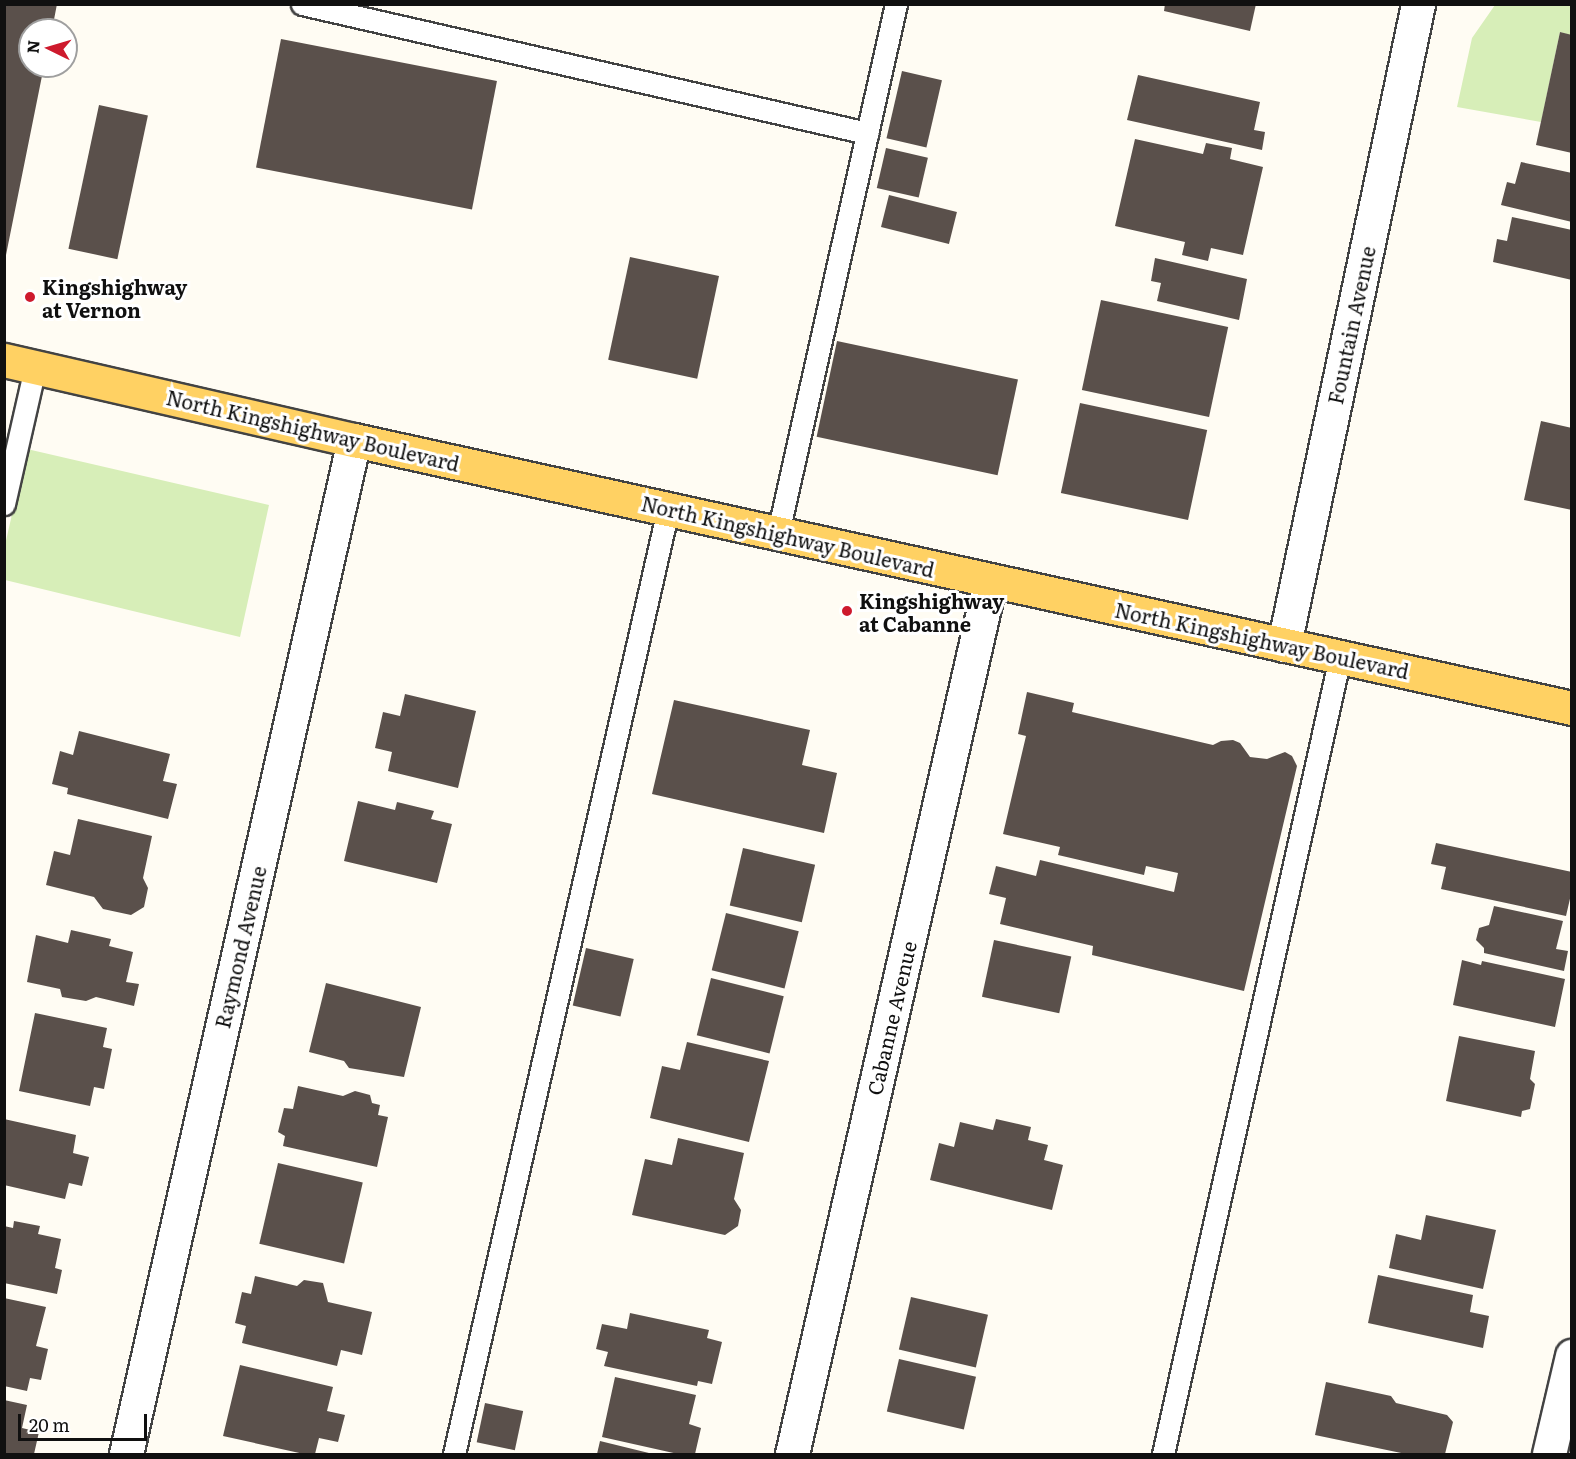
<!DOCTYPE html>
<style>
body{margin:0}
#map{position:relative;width:1576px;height:1459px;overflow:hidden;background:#fffcf3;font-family:Literata,serif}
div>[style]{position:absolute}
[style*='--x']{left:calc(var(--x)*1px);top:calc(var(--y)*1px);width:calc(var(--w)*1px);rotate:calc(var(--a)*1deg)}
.green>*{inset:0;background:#d7eeb8}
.building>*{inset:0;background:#5a504b;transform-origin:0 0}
.roads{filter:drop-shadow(2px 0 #434343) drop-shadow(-2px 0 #434343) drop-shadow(0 2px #434343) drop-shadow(0 -2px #434343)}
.service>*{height:21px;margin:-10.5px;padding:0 10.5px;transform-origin:10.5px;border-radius:10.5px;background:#fff}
.minor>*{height:33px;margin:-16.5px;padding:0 16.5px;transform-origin:16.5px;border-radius:16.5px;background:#fff}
.primary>*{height:33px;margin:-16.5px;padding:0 16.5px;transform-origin:16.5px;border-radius:16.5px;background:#ffd163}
.dots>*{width:16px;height:16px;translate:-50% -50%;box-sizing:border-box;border:3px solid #fff;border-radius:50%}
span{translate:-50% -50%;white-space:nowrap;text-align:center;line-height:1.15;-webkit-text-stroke:6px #fff;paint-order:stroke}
.poi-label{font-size:20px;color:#101010;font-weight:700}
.left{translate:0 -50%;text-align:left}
.street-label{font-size:20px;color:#101010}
.frame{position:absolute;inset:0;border:6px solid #101010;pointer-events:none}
.north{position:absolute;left:18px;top:18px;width:60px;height:60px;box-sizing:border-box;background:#fff;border:2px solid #9f9f9f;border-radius:50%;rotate:275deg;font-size:16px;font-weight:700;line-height:24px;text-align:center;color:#101010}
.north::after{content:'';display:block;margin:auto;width:21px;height:27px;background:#ce1a2d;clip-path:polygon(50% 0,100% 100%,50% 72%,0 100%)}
.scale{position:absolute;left:18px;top:1414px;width:129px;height:27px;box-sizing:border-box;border:3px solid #101010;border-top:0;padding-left:8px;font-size:18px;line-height:21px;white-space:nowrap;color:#101010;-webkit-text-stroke:4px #fff;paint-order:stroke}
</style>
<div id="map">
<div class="green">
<i style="clip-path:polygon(1495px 5px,1571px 5px,1570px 35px,1560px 32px,1541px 122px,1457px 107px,1472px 38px)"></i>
<i style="clip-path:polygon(27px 449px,269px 505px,240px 637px,5px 580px,5px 545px)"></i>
</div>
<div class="building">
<i style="clip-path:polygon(4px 4px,57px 4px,52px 30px,30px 30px,30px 66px,44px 66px,6px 255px)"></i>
<i style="clip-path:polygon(1165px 4px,1256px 4px,1250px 31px,1164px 11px)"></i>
<i style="clip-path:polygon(1560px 32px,1572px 35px,1572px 153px,1536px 145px)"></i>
<i style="left:281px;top:39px;width:220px;height:131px;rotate:11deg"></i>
<i style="left:902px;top:71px;width:41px;height:69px;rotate:13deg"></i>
<i style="clip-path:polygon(1138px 75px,1260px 102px,1254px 130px,1265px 132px,1262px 150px,1127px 120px)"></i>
<i style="left:99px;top:105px;width:50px;height:147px;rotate:12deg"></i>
<i style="clip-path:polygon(1135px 139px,1203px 154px,1206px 143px,1232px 148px,1230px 159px,1263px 167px,1243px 255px,1211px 248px,1208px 261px,1182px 255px,1185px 242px,1115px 226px)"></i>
<i style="left:886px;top:148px;width:43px;height:41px;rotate:13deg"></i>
<i style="clip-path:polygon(1521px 162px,1572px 173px,1572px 222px,1501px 205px,1507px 182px,1515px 184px)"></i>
<i style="left:889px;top:195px;width:70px;height:33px;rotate:14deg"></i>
<i style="clip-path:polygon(1512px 217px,1572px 230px,1572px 280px,1493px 262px,1497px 239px,1507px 241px)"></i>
<i style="left:630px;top:257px;width:91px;height:105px;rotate:12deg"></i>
<i style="clip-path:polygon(1155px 258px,1247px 279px,1239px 320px,1157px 301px,1161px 283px,1151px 281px)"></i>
<i style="left:1101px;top:300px;width:130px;height:92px;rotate:12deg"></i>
<i style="left:837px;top:341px;width:185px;height:98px;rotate:12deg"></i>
<i style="left:1080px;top:403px;width:130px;height:92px;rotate:12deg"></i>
<i style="clip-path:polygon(1541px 421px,1572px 428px,1572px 510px,1524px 500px)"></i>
<i style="clip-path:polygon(1027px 692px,1074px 703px,1072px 712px,1213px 745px,1221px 741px,1233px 740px,1240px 743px,1250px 757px,1267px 759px,1285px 752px,1292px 756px,1297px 766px,1244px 991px,1092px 955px,1093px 946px,1000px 924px,1006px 898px,989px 894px,996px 866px,1036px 876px,1040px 860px,1174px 892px,1178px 873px,1146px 866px,1144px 875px,1058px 855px,1060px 847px,1003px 834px,1026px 736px,1018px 734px)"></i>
<i style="clip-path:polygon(405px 694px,476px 711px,458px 788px,388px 771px,392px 752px,375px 748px,383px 712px,400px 716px)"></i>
<i style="clip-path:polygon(674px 700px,810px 730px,802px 765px,837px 773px,824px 833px,652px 794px)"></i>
<i style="clip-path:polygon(79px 731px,170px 754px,163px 781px,177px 784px,168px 819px,67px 794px,68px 788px,52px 784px,60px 751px,73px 755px)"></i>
<i style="clip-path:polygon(358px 801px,395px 810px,397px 802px,434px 811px,431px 819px,452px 824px,437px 883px,344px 861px)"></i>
<i style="clip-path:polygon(78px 819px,152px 836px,143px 878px,148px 888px,144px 907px,131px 915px,103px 909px,94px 897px,46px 885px,54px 851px,70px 855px)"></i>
<i style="clip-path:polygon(1436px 843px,1572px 872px,1572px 890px,1566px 916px,1441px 889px,1446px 867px,1431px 864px)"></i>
<i style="left:743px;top:848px;width:74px;height:59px;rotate:13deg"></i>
<i style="clip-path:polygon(1494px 906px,1563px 921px,1556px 949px,1568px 951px,1564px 971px,1484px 953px,1484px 948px,1476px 940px,1479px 928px,1489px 925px)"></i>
<i style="left:726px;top:913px;width:75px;height:59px;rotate:14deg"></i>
<i style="clip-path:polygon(71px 930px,111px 939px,109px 946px,133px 952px,126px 982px,139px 984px,134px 1006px,96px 997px,86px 1001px,62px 997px,60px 989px,27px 982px,36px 935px,68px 943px)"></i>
<i style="left:994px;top:940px;width:79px;height:58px;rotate:12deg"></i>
<i style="left:586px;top:948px;width:49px;height:59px;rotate:13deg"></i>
<i style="clip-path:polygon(1462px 960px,1481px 965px,1482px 961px,1565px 979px,1555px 1027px,1453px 1005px)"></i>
<i style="left:711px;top:978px;width:75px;height:59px;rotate:14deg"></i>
<i style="clip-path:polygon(326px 983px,421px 1007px,404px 1077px,349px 1068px,344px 1061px,309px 1052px)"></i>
<i style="clip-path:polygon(35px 1013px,107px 1028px,103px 1047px,112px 1049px,104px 1089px,94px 1087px,90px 1106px,19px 1091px)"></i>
<i style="clip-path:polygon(1459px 1036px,1535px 1051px,1530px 1079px,1535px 1084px,1530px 1109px,1522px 1111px,1521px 1117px,1446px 1101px)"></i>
<i style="clip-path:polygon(687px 1042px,769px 1061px,749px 1142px,650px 1118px,662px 1066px,680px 1070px)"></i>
<i style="clip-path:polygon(298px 1086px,343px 1096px,355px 1091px,370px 1095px,372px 1103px,380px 1105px,378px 1115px,388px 1117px,377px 1167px,283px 1146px,285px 1136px,278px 1132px,284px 1108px,293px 1109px)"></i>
<i style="clip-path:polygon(4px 1119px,76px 1135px,73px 1153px,89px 1157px,82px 1186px,69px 1183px,65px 1199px,4px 1185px)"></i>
<i style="clip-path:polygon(996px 1119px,1031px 1127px,1028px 1140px,1048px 1145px,1044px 1160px,1063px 1165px,1052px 1210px,930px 1180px,939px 1143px,954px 1147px,960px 1122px,993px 1130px)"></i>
<i style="clip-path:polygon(678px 1138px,744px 1153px,734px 1199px,741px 1210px,738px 1226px,725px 1235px,632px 1215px,645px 1159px,672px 1165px)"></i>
<i style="left:278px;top:1163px;width:87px;height:83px;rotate:13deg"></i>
<i style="clip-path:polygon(1426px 1215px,1496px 1230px,1483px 1289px,1389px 1268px,1396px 1234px,1421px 1240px)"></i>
<i style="clip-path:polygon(14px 1221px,40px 1226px,38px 1234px,61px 1239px,55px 1268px,62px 1270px,57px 1294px,4px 1283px,4px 1226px,13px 1228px)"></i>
<i style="clip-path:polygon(1378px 1275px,1473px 1295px,1470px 1312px,1489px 1316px,1483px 1348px,1368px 1323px)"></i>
<i style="clip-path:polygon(255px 1276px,297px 1286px,304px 1280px,323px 1283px,328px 1302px,372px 1312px,362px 1355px,341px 1350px,337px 1366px,242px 1343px,246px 1326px,235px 1323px,242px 1292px,251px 1294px)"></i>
<i style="left:911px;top:1297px;width:79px;height:54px;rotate:13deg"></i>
<i style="clip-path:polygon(4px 1298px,46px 1307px,36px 1346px,48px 1349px,41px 1380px,30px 1378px,27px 1391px,4px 1386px)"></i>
<i style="clip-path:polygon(630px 1313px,709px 1330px,707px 1338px,722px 1342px,712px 1384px,698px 1381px,697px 1386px,604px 1366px,608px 1352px,596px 1349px,602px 1324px,627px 1329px)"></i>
<i style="left:899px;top:1359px;width:79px;height:54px;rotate:13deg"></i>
<i style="clip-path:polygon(240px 1365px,333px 1387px,327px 1411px,345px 1415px,338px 1442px,319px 1438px,315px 1454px,304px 1454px,223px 1436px)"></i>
<i style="clip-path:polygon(615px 1377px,696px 1395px,689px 1424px,701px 1428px,695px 1454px,678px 1454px,602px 1437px)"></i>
<i style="clip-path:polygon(1326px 1382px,1391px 1396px,1396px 1403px,1447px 1415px,1453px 1422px,1445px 1454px,1406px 1454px,1315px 1435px)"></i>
<i style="clip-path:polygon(4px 1400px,27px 1405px,22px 1428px,39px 1432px,34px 1454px,4px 1454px)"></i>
<i style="left:485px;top:1403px;width:39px;height:40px;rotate:12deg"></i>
<i style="clip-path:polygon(600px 1441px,653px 1454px,597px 1454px)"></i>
</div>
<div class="roads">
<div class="service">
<i style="--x:302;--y:4;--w:580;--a:12.86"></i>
<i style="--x:4;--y:504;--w:140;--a:-77.2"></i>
<i style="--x:778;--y:533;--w:542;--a:-77.43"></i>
<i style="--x:454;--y:1454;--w:969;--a:-77.24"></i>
<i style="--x:1163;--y:1454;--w:816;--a:-77.48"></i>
</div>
<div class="minor">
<i style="--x:1284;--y:645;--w:655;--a:-78.19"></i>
<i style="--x:126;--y:1454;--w:1039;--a:-77.33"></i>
<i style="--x:792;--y:1454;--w:895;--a:-77.22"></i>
<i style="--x:1549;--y:1454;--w:101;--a:-76.8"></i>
</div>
<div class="primary">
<i style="--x:4;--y:360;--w:359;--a:12.9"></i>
<i style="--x:354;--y:440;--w:1247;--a:12.41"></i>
</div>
</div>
<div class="dots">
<i style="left:30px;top:297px;background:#ce1a2d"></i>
<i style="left:847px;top:611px;background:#ce1a2d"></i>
</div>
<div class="poi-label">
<span class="left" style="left:42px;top:298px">Kingshighway<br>at Vernon</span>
<span class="left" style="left:859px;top:612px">Kingshighway<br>at Cabanne</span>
</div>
<div class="street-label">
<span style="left:1351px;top:325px;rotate:-78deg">Fountain Avenue</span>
<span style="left:313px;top:430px;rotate:13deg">North Kingshighway Boulevard</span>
<span style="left:788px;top:536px;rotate:13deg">North Kingshighway Boulevard</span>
<span style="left:1262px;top:640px;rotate:12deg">North Kingshighway Boulevard</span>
<span style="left:240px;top:947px;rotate:-77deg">Raymond Avenue</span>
<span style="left:891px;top:1018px;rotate:-77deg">Cabanne Avenue</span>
</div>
<div class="frame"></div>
<div class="north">N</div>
<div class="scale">20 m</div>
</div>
